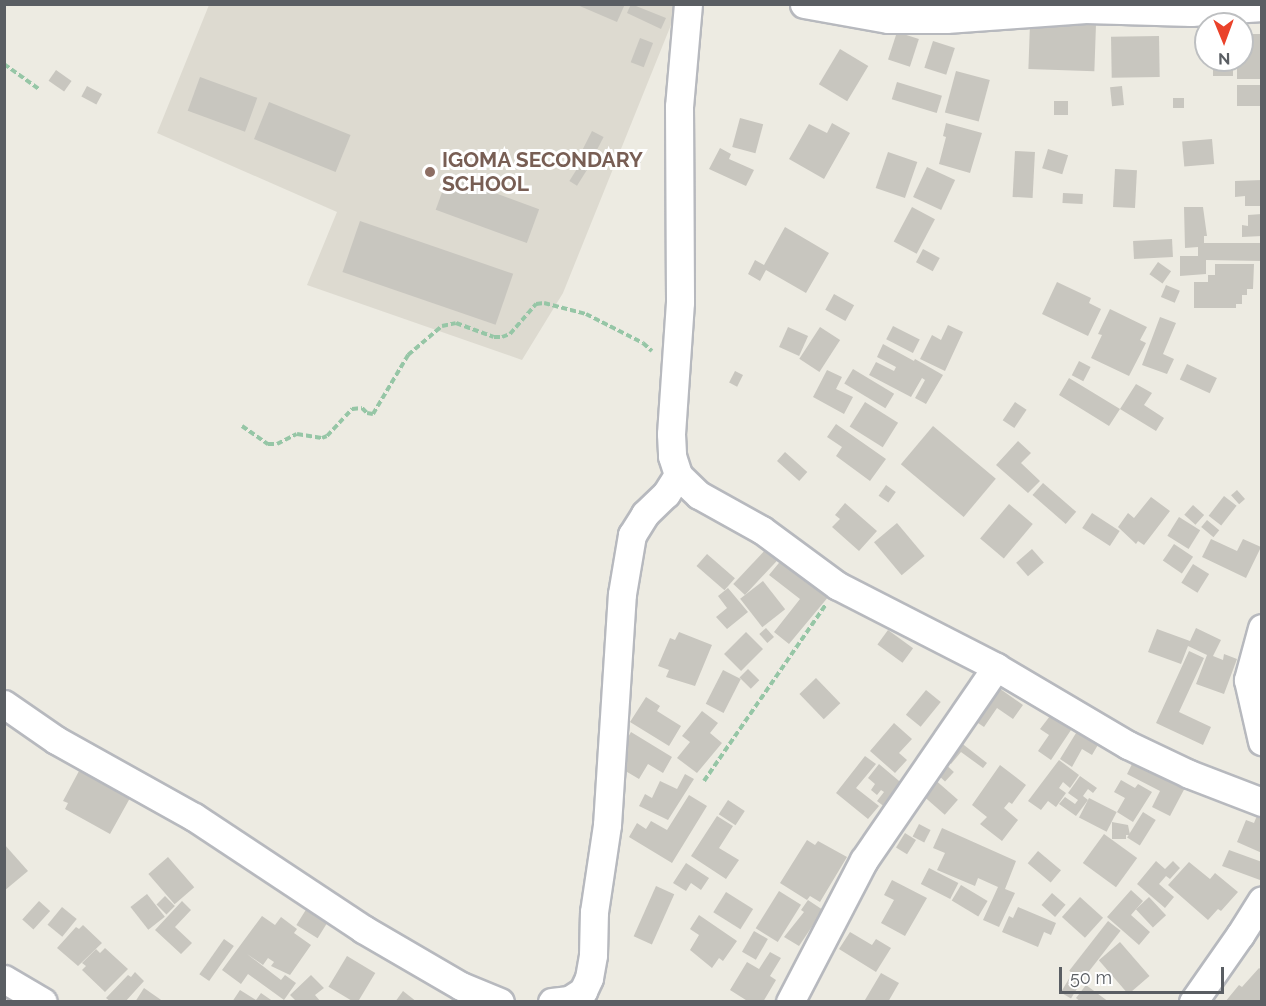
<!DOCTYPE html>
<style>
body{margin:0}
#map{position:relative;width:1266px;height:1006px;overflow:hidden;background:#edebe2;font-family:Raleway,sans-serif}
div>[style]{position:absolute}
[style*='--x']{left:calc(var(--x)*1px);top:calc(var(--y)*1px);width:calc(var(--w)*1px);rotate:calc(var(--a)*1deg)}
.education>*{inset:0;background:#dddad0}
.building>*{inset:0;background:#c8c6bf;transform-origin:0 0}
.path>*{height:4px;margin-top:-2px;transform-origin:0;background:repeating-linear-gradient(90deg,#96c6a6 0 6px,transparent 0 9px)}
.roads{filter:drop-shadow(2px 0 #b7b9be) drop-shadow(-2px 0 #b7b9be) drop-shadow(0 2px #b7b9be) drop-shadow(0 -2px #b7b9be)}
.street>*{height:27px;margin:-13.5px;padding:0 13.5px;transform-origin:13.5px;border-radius:13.5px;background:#fff}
.dots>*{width:16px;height:16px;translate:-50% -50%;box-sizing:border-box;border:3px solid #fff;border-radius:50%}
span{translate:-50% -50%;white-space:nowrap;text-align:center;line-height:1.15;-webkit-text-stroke:6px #fff;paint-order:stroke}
.education-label{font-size:21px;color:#785e54;font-weight:700}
.left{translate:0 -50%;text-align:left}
.frame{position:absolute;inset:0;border:6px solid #5a5e63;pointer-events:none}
.north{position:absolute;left:1194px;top:12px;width:60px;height:60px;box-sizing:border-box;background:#fff;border:2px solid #bdbfc1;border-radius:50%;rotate:179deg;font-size:16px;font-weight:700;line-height:24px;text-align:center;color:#5a5e63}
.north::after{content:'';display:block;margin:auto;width:21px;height:27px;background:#ea422a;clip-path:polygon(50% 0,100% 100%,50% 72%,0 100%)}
.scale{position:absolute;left:1059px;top:967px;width:165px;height:27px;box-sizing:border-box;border:3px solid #5a5e63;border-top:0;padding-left:8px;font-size:18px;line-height:21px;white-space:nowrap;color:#5a5e63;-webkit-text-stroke:4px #fff;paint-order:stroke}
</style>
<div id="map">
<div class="education">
<i style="clip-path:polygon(209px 5px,679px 5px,563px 293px,522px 360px,307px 285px,337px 212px,157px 133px)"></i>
</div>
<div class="building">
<i style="clip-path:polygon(575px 4px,625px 4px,617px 22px)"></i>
<i style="clip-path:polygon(631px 4px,666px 18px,661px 29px,627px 13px)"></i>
<i style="left:1030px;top:23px;width:66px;height:46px;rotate:2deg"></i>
<i style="left:897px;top:32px;width:23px;height:29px;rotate:18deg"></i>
<i style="clip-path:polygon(1242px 34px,1262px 34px,1262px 79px,1237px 79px,1237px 60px,1242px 60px)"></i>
<i style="left:1159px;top:36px;width:41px;height:48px;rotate:89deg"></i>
<i style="left:640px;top:38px;width:14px;height:26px;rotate:21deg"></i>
<i style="left:933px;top:41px;width:23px;height:28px;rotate:18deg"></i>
<i style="left:840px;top:49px;width:33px;height:41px;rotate:31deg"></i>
<i style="left:1213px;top:60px;width:20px;height:16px"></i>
<i style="left:56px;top:70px;width:19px;height:13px;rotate:35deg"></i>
<i style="left:956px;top:71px;width:35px;height:43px;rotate:15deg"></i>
<i style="left:200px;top:77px;width:61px;height:36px;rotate:20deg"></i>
<i style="left:897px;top:82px;width:47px;height:18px;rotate:17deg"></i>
<i style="left:1262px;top:85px;width:21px;height:25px;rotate:90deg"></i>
<i style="left:87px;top:86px;width:17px;height:12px;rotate:28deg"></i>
<i style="left:1122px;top:86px;width:19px;height:12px;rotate:84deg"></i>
<i style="left:1173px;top:98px;width:11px;height:10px"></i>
<i style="left:1054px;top:101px;width:14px;height:14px"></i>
<i style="left:269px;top:102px;width:88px;height:40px;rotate:22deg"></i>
<i style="left:740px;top:118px;width:24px;height:30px;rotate:15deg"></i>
<i style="clip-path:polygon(832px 123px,850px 133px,824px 179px,789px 159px,809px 124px,827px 133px)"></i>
<i style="clip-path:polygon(946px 123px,982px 133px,970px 173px,939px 164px,946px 137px,943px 136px)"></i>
<i style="left:592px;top:131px;width:13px;height:24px;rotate:27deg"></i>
<i style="left:1212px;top:139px;width:25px;height:30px;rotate:85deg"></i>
<i style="clip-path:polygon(720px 148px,731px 154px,729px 159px,754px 170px,746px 186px,709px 169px)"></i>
<i style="left:1048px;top:149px;width:21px;height:20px;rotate:17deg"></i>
<i style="left:1015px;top:151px;width:20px;height:46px;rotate:3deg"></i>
<i style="left:632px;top:152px;width:10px;height:10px;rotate:6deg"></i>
<i style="left:888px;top:152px;width:31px;height:38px;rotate:19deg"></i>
<i style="left:580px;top:164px;width:9px;height:20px;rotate:32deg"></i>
<i style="left:927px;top:167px;width:31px;height:33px;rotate:25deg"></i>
<i style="left:1115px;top:169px;width:22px;height:38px;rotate:3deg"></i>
<i style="left:448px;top:176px;width:97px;height:36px;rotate:20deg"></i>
<i style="clip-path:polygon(1262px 180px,1262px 206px,1245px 206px,1245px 196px,1235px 197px,1235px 181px)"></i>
<i style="left:1063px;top:193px;width:20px;height:10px;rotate:3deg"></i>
<i style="left:912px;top:207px;width:26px;height:39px;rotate:28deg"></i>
<i style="clip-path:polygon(1184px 207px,1203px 207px,1207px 236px,1204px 236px,1204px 243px,1262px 243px,1262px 261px,1206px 260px,1206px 274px,1180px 276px,1180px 256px,1198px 256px,1198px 247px,1185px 248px)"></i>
<i style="clip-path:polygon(1262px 214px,1262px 236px,1242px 237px,1242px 225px,1248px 226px,1248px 215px)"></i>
<i style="left:360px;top:221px;width:162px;height:54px;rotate:19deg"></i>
<i style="clip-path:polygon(785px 227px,829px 253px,806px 293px,766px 270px,760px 281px,748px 274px,755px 260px,764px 265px)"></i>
<i style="left:1172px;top:239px;width:18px;height:39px;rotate:87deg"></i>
<i style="left:923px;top:249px;width:19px;height:15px;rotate:28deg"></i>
<i style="left:1158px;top:262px;width:16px;height:15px;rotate:35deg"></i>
<i style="clip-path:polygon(1215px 264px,1254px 264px,1253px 289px,1247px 289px,1247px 295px,1242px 295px,1242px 304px,1236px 304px,1236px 308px,1194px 308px,1194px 282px,1208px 282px,1208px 275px,1215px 275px)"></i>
<i style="clip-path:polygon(1057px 282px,1091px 298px,1089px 303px,1101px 309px,1088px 336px,1042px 314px)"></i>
<i style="left:1166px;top:285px;width:15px;height:13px;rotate:23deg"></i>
<i style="left:834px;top:294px;width:23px;height:18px;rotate:29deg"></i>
<i style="clip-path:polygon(1110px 309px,1147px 327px,1140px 340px,1146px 343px,1129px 376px,1091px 358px,1102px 335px,1098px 334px)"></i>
<i style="clip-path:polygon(1160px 317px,1176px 323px,1163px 354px,1174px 359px,1167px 374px,1142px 365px)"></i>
<i style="clip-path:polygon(948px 325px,963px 332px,945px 371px,920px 359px,932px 335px,941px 340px)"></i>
<i style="left:893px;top:326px;width:30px;height:15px;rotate:27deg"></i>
<i style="left:788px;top:327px;width:22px;height:22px;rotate:24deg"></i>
<i style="left:820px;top:327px;width:24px;height:38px;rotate:33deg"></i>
<i style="clip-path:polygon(883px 344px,914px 361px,908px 372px,915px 359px,943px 375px,926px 404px,915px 398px,925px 380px,922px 378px,911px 397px,869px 375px,876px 362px,894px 371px,896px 367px,877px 357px)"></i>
<i style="left:1079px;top:361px;width:13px;height:16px;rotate:27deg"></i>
<i style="left:1187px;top:364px;width:33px;height:17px;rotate:25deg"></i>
<i style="left:853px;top:369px;width:48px;height:17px;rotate:31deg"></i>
<i style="clip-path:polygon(827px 370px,842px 377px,836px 389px,853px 397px,844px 414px,813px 397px)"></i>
<i style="left:735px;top:371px;width:9px;height:13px;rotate:27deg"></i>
<i style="clip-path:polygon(1069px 378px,1120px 409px,1136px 384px,1152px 393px,1144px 405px,1164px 418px,1156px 431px,1120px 409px,1109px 426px,1059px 395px)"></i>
<i style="left:865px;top:402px;width:39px;height:29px;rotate:32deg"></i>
<i style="left:1015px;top:402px;width:14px;height:22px;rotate:34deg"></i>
<i style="clip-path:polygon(836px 424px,886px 459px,870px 481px,836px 456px,842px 447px,827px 437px)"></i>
<i style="left:933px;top:426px;width:82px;height:50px;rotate:40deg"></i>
<i style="clip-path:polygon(1018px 441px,1031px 453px,1021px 463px,1040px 481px,1028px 493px,996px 465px)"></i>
<i style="left:785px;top:452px;width:30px;height:12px;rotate:42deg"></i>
<i style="left:1043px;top:483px;width:44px;height:16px;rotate:41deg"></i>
<i style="left:886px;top:485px;width:12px;height:13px;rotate:35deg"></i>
<i style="left:1237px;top:490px;width:12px;height:8px;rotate:48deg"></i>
<i style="left:1224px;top:496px;width:16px;height:25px;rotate:38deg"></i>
<i style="clip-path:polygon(1151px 497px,1170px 511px,1144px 545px,1138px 541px,1136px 544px,1118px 527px,1128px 513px,1134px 518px)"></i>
<i style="clip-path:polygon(845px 503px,877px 531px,859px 551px,832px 527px,840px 519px,835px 515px)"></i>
<i style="left:1009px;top:504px;width:31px;height:45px;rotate:40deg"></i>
<i style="left:1193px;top:505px;width:15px;height:13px;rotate:42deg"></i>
<i style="left:1092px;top:513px;width:33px;height:18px;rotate:33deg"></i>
<i style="left:1179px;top:517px;width:25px;height:22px;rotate:32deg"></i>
<i style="left:1207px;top:520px;width:16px;height:9px;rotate:40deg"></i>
<i style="left:897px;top:523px;width:43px;height:30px;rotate:50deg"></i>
<i style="clip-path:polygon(1211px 539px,1237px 551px,1243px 539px,1261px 547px,1246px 578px,1202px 557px)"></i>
<i style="left:1174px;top:544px;width:23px;height:20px;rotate:34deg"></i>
<i style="left:766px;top:549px;width:16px;height:48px;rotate:43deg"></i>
<i style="left:1032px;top:549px;width:18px;height:21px;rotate:49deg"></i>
<i style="left:707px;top:554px;width:37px;height:16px;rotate:41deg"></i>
<i style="clip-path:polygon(783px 558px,829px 596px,789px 644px,774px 632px,800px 599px,769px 575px)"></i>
<i style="left:1193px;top:564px;width:19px;height:22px;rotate:32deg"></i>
<i style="left:763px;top:581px;width:36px;height:29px;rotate:52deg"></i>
<i style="clip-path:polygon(728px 588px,748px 612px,727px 629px,716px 617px,727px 608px,718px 596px)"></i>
<i style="left:766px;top:628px;width:12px;height:9px;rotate:48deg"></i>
<i style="clip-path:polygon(1196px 628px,1221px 640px,1213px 656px,1223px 660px,1224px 654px,1237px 659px,1224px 694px,1196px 684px,1207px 655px,1188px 646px,1181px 664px,1148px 652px,1157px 629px,1190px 641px)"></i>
<i style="left:888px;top:630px;width:31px;height:18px;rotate:36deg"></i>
<i style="clip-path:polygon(679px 632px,712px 645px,695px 686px,666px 677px,669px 670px,658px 666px,670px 638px,675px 640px)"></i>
<i style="left:746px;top:632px;width:24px;height:31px;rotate:45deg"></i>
<i style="clip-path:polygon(1189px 651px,1204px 658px,1179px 712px,1211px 727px,1203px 745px,1156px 723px)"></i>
<i style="left:748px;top:669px;width:16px;height:12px;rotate:45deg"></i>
<i style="left:723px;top:670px;width:20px;height:38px;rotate:27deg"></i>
<i style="left:816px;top:678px;width:35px;height:23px;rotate:46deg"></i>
<i style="clip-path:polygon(996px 686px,1023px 705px,1013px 719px,997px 708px,984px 727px,972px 719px)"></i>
<i style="left:926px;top:690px;width:19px;height:32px;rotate:39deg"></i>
<i style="clip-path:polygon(646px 697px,660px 706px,657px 711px,681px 726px,669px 746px,630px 722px)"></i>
<i style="clip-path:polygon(702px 711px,718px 723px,710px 733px,722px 743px,697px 773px,677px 758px,690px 742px,682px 736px)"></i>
<i style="clip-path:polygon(1050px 716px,1071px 730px,1051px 760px,1038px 751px,1049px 735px,1040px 729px)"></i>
<i style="clip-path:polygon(894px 723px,912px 739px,899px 753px,907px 760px,895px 773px,870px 751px)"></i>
<i style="clip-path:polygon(1081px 725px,1102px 738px,1092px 755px,1082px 749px,1072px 767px,1060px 759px)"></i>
<i style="clip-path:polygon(631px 732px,672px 757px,663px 773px,648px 764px,639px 779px,617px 766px,627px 748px,623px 746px)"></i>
<i style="clip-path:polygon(955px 738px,987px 763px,983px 768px,961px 752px,951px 764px,941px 756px)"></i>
<i style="clip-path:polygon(865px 756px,876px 764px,856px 788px,879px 806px,868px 819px,836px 793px)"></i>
<i style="clip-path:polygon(1135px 758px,1187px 784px,1170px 816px,1152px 807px,1160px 791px,1127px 774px)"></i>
<i style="left:940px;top:759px;width:19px;height:13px;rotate:43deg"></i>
<i style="clip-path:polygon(1059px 760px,1079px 775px,1070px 788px,1063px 782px,1059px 788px,1066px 793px,1056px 807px,1048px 801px,1041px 810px,1028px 801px)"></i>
<i style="clip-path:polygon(91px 763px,135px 789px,110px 834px,65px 809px,68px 803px,63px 801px,79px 771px,85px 774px)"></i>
<i style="clip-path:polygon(879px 764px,905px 786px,886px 808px,877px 801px,884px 792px,881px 790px,877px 795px,871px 790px,875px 784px,868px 778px)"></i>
<i style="clip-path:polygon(1000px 765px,1026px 785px,1012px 804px,1009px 802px,1004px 808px,1018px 820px,1002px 841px,980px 824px,987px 817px,972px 805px)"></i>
<i style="clip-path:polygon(685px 774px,694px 779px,668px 820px,639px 806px,645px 794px,652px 798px,660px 781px,677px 789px)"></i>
<i style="clip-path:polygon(1080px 776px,1097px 788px,1093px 793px,1088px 789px,1083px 796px,1088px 800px,1076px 816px,1059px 804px,1065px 797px,1075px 804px,1078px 800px,1068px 793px)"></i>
<i style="left:933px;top:778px;width:33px;height:20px;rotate:41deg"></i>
<i style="clip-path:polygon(1121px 780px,1135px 788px,1138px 784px,1152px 792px,1133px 822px,1117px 812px,1125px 798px,1114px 792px)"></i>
<i style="clip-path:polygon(689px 795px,707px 806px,672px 863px,629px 837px,637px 823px,646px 829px,651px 821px,667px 830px)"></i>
<i style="left:1089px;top:798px;width:31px;height:22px;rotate:27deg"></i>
<i style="left:728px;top:800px;width:20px;height:17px;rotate:33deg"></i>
<i style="clip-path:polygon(1260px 808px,1262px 809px,1262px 853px,1237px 842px,1246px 820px,1254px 823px)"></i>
<i style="left:1143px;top:812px;width:15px;height:30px;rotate:32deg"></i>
<i style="clip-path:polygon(717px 816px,733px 826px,719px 848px,739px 860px,726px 879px,691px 856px)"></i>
<i style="clip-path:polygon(1112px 822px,1128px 825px,1130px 835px,1126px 835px,1126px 839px,1112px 839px)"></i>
<i style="left:919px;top:824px;width:13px;height:14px;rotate:27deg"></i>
<i style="clip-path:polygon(942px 828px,1016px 861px,1005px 889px,1015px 893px,999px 927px,983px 920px,998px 887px,978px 878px,975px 886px,937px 870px,945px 853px,933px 848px)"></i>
<i style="left:905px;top:833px;width:13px;height:17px;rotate:32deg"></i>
<i style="left:1104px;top:834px;width:41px;height:36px;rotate:36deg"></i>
<i style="clip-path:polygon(807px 840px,815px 845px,818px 841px,847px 857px,820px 902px,810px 896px,807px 900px,780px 883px)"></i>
<i style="clip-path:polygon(4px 844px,28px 871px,4px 891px)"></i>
<i style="clip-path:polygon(1229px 850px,1262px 862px,1260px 880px,1222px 866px)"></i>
<i style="left:1038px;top:851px;width:30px;height:16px;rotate:40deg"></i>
<i style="left:168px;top:857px;width:40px;height:26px;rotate:49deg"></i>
<i style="clip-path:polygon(1156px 861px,1165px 869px,1173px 861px,1180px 868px,1170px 879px,1166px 876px,1159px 884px,1174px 897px,1165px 908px,1137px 884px)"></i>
<i style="clip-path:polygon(1189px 862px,1210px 879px,1215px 873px,1238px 892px,1221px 911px,1218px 909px,1208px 920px,1168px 885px)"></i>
<i style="clip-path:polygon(686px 863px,709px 878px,701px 890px,691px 883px,686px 891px,673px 883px)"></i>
<i style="left:929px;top:868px;width:33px;height:18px;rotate:27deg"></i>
<i style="clip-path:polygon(892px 880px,927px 898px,905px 936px,881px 923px,894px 900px,884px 895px)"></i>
<i style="left:961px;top:885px;width:31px;height:18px;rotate:31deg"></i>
<i style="left:656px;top:886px;width:20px;height:55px;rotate:24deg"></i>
<i style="clip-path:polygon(1131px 890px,1143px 901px,1131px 915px,1150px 932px,1139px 945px,1107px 917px)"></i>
<i style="left:779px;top:891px;width:26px;height:44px;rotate:32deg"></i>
<i style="left:726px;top:892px;width:32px;height:24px;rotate:32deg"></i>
<i style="left:1052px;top:893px;width:18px;height:16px;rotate:41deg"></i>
<i style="left:147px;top:894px;width:29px;height:21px;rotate:52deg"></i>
<i style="left:165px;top:896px;width:14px;height:12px;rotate:45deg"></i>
<i style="left:1080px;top:897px;width:31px;height:27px;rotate:42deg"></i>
<i style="left:1149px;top:897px;width:25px;height:18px;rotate:47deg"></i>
<i style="clip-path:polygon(808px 900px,823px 910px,799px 946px,784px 937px,804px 912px,801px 910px)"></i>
<i style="left:39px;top:901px;width:15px;height:25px;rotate:42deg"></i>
<i style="clip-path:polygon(182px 901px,191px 910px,175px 927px,192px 943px,181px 954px,155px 930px)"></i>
<i style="left:62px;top:907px;width:19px;height:23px;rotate:39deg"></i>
<i style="clip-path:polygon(1018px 907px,1056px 923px,1051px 935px,1044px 932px,1038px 947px,1002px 932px,1009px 916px,1013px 918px)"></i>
<i style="left:307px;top:908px;width:25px;height:20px;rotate:32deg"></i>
<i style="clip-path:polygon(699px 915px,737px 941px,723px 961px,719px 958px,712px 968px,690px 950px,699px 935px,690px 929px)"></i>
<i style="clip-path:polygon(262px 916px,275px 925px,281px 917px,297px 929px,294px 933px,311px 945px,290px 975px,271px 966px,274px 962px,268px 958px,263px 965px,247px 954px,281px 980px,285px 975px,296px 983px,284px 1000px,248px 974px,241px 984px,222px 970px)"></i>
<i style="left:1108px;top:921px;width:16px;height:63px;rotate:38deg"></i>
<i style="clip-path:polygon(83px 925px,102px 943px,78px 966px,57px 948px,76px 927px,79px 929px)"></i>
<i style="left:754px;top:931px;width:16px;height:24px;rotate:30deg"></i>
<i style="clip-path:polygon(850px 932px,872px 945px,876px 939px,891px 948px,876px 972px,839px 949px)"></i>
<i style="left:224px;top:939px;width:12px;height:43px;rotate:35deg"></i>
<i style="left:1120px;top:942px;width:45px;height:28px;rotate:49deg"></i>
<i style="clip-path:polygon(105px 948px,128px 969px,105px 992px,82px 970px,86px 966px,82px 963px,96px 949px,100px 953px)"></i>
<i style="clip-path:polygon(770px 952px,781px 958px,770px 976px,776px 980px,763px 1002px,749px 1002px,730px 990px,747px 962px,759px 969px)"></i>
<i style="left:347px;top:956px;width:33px;height:36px;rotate:31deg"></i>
<i style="clip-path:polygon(1259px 968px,1262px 970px,1262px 1002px,1225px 1002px,1239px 985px,1242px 987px)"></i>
<i style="clip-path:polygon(135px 972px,144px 981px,125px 1002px,111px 1002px,106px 998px,128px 975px,131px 977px)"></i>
<i style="clip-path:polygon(881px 973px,899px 983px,888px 1002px,868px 1002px,865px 1000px)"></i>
<i style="clip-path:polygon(311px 975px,324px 988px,315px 995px,321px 1002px,297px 1002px,290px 995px)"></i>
<i style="left:1070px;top:977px;width:12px;height:18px;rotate:31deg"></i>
<i style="clip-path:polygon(1086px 985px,1109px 1002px,1081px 1002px,1076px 998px)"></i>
<i style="clip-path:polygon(144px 988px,164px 1002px,135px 1002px)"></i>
<i style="clip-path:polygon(240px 990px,256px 1000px,261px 993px,274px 1002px,232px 1002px)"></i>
<i style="clip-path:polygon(403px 991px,417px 1002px,395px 1002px)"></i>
</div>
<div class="path">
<i style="--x:4;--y:64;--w:44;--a:35.8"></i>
<i style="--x:242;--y:426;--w:32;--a:35"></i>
<i style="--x:268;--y:444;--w:9;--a:0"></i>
<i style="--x:277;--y:444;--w:22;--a:-27"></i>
<i style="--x:297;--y:434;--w:25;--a:9"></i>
<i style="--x:322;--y:438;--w:5;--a:-22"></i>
<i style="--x:327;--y:436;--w:37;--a:-47"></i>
<i style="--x:352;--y:409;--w:10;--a:-6"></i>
<i style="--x:362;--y:408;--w:7;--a:45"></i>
<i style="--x:367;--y:413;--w:6;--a:9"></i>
<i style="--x:373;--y:414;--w:69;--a:-59.3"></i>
<i style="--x:408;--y:355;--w:45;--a:-40.5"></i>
<i style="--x:442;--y:326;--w:14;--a:-12"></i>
<i style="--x:456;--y:323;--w:40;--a:20.2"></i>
<i style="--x:494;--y:337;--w:8;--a:0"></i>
<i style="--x:502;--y:337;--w:9;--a:-21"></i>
<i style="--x:510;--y:334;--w:40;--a:-49"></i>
<i style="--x:536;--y:304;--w:8;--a:-7"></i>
<i style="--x:544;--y:303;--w:43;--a:14.7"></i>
<i style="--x:586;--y:314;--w:64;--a:27"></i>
<i style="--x:643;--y:343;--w:12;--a:42"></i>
<i style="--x:704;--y:781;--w:215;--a:-55.4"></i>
</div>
<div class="roads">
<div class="street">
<i style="--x:688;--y:4;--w:102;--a:95"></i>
<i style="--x:679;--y:106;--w:196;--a:89.7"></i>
<i style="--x:680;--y:302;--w:132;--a:93.9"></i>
<i style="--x:671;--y:434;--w:22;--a:87"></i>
<i style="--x:672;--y:456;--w:20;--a:72"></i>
<i style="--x:678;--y:475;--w:29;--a:44"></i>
<i style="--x:699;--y:495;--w:72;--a:29.1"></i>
<i style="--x:762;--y:530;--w:94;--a:36.4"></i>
<i style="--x:838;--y:586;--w:178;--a:27.1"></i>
<i style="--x:996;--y:667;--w:153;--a:30.6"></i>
<i style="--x:1128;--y:745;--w:68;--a:25.4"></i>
<i style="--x:1189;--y:774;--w:78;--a:21"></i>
<i style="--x:804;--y:4;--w:85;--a:10.1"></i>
<i style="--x:888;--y:19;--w:58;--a:0"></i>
<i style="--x:946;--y:19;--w:140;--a:-4.1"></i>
<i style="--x:1086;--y:9;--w:105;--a:1.6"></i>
<i style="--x:1191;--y:12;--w:71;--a:-4"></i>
<i style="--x:1262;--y:628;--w:54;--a:105.1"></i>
<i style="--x:1248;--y:680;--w:63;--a:77.1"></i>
<i style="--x:4;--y:704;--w:63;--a:34.7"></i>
<i style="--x:56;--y:740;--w:158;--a:29.2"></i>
<i style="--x:194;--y:817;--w:203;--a:33.5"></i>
<i style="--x:363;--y:929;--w:113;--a:30.2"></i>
<i style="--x:461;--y:986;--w:42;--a:22.3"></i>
<i style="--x:4;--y:979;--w:45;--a:30.5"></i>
<i style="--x:552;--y:1002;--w:17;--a:-7"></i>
<i style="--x:569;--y:1000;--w:17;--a:-33"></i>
<i style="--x:583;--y:991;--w:14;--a:-65"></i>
<i style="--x:589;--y:978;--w:23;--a:-80"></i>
<i style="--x:593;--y:955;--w:43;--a:-88.7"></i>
<i style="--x:594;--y:912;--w:88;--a:-81.5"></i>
<i style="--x:607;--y:825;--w:231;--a:-86.3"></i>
<i style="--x:622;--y:594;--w:60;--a:-80.4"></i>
<i style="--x:632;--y:535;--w:25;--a:-58"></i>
<i style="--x:645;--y:514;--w:29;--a:-44"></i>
<i style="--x:666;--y:494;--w:22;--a:-58"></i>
<i style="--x:790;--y:1002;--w:160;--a:-62.5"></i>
<i style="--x:864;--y:860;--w:234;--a:-55.6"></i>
<i style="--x:1193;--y:1002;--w:82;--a:-55"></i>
<i style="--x:1240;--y:935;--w:41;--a:-57.8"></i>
</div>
</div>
<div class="dots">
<i style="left:430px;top:172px;background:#8d6e63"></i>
</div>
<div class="education-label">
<span class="left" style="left:442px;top:172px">IGOMA SECONDARY<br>SCHOOL</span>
</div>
<div class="frame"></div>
<div class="north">N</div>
<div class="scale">50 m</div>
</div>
